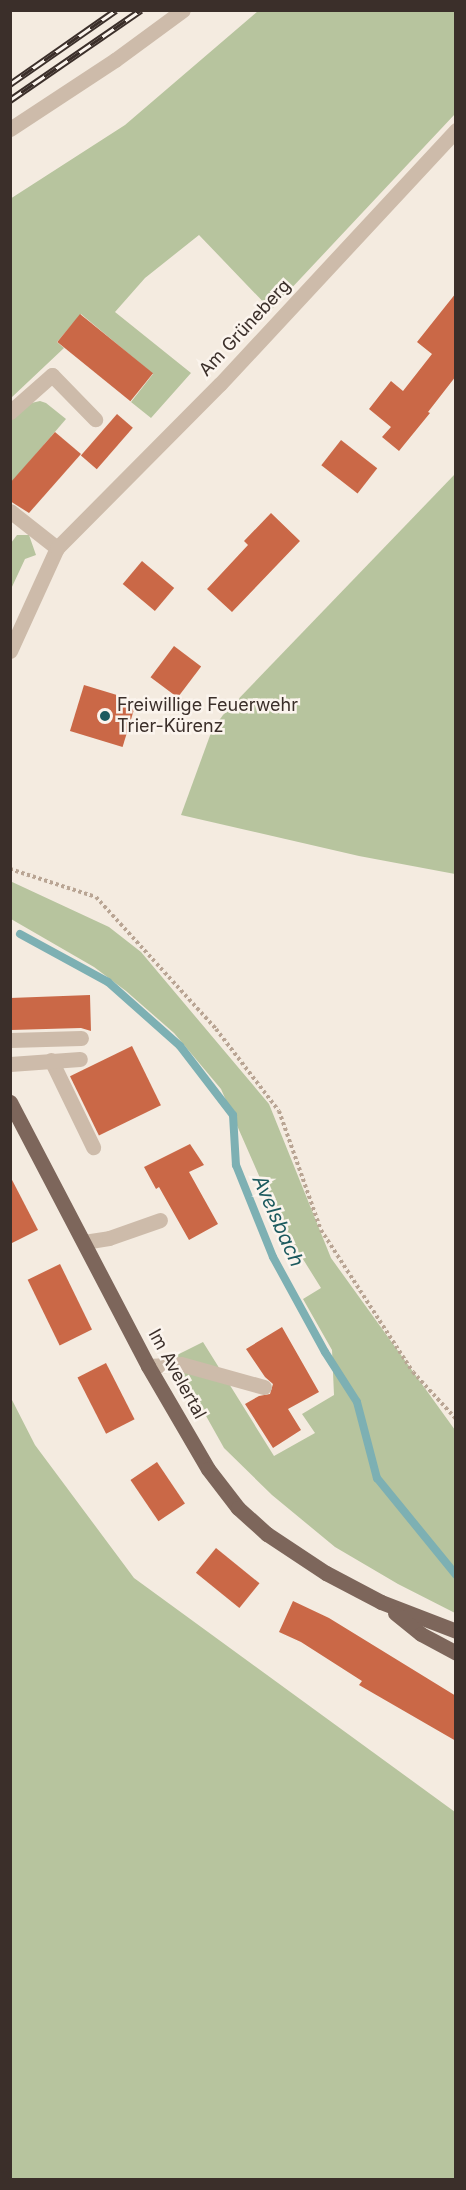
<!DOCTYPE html>
<meta charset="utf-8">
<style>
body{margin:0}
#map{position:relative;width:466px;height:2190px;overflow:hidden;background:#f4ebe0;font-family:Inter,sans-serif}
div>[style]{position:absolute}
[style*='--x']{left:calc(var(--x)*1px);top:calc(var(--y)*1px);width:calc(var(--w)*1px);rotate:calc(var(--a)*1deg)}
.green>*{inset:0;background:#b7c49e}
.stream>*{height:8px;margin:-4px;padding:0 4px;transform-origin:4px;border-radius:4px;background:#7db0b3}
.building>*{inset:0;background:#ca6847;transform-origin:0 0}
.path>*{height:4px;margin-top:-2px;transform-origin:0;background:repeating-linear-gradient(90deg,#b9a594 0 3px,transparent 0 6px)}
.minor>*{height:15px;margin:-7.5px;padding:0 7.5px;transform-origin:7.5px;border-radius:7.5px;background:#cdbbaa}
.major>*{height:15px;margin:-7.5px;padding:0 7.5px;transform-origin:7.5px;border-radius:7.5px;background:#7d665b}
.rail>*{height:7px;margin-top:-3.5px;transform-origin:0;background:repeating-linear-gradient(90deg,#fbf4ed 0 14px,#3b2f2a 0 28px);box-sizing:border-box;border-block:2px solid #3b2f2a}
.dots>*{width:16px;height:16px;translate:-50% -50%;box-sizing:border-box;border:3px solid #fbf4ed;border-radius:50%}
span{translate:-50% -50%;white-space:nowrap;text-align:center;line-height:1.15;-webkit-text-stroke:5px #fbf4ed;paint-order:stroke}
.street-label{font-size:18px;color:#3b2f2a}
.poi-label{font-size:18px;color:#3b2f2a}
.left{translate:0 -50%;text-align:left}
.water-label{font-size:20px;color:#1d5a5e;font-style:italic}
.frame{position:absolute;inset:0;border:12px solid #3b2f2a;pointer-events:none}
</style>
<div id="map">
<div class="green">
<i style="clip-path:polygon(258px 11px,455px 11px,455px 114px,271px 310px,199px 235px,145px 278px,115px 312px,191px 373px,151px 418px,131px 402px,153px 374px,81px 314px,57px 342px,64px 348px,11px 398px,10px 199px,125px 125px)"></i>
<i style="clip-path:polygon(40px 401px,46px 403px,66px 419px,11px 483px,11px 419px,27px 404px)"></i>
<i style="clip-path:polygon(455px 474px,455px 874px,359px 856px,181px 815px,212px 730px,223px 715px)"></i>
<i style="clip-path:polygon(17px 535px,29px 535px,36px 555px,25px 559px,11px 589px,11px 543px)"></i>
<i style="clip-path:polygon(10px 881px,109px 927px,141px 952px,269px 1104px,331px 1258px,455px 1430px,455px 1613px,398px 1584px,335px 1547px,272px 1495px,224px 1448px,173px 1357px,203px 1342px,274px 1456px,315px 1433px,302px 1414px,334px 1395px,332px 1350px,303px 1299px,321px 1288px,278px 1219px,221px 1089px,174px 1033px,126px 991px,94px 967px,11px 919px)"></i>
<i style="clip-path:polygon(11px 1398px,35px 1445px,134px 1578px,455px 1812px,455px 2179px,11px 2179px)"></i>
</div>
<div class="stream">
<i style="--x:20;--y:934;--w:100;--a:28.6"></i>
<i style="--x:108;--y:982;--w:96;--a:41.6"></i>
<i style="--x:180;--y:1046;--w:87;--a:52.5"></i>
<i style="--x:233;--y:1115;--w:50;--a:86.6"></i>
<i style="--x:236;--y:1165;--w:99;--a:68.1"></i>
<i style="--x:273;--y:1257;--w:108;--a:61.3"></i>
<i style="--x:325;--y:1352;--w:59;--a:57.4"></i>
<i style="--x:357;--y:1402;--w:79;--a:75.3"></i>
<i style="--x:377;--y:1478;--w:125;--a:50.8"></i>
</div>
<div class="building">
<i style="clip-path:polygon(456px 293px,456px 376px,428px 412px,430px 413px,399px 451px,382px 437px,391px 427px,369px 409px,391px 381px,403px 391px,432px 354px,417px 342px)"></i>
<i style="left:80px;top:314px;width:94px;height:36px;rotate:39deg"></i>
<i style="left:117px;top:414px;width:21px;height:55px;rotate:41deg"></i>
<i style="clip-path:polygon(55px 432px,81px 454px,29px 513px,10px 501px,10px 483px)"></i>
<i style="left:341px;top:440px;width:46px;height:32px;rotate:38deg"></i>
<i style="clip-path:polygon(271px 513px,300px 541px,232px 612px,207px 589px,248px 545px,244px 541px)"></i>
<i style="left:142px;top:561px;width:42px;height:30px;rotate:40deg"></i>
<i style="left:174px;top:646px;width:34px;height:39px;rotate:37deg"></i>
<i style="left:84px;top:685px;width:55px;height:48px;rotate:17deg"></i>
<i style="clip-path:polygon(90px 995px,91px 1031px,81px 1028px,11px 1030px,10px 998px)"></i>
<i style="left:132px;top:1046px;width:66px;height:69px;rotate:64deg"></i>
<i style="clip-path:polygon(190px 1144px,204px 1165px,189px 1172px,218px 1224px,189px 1240px,159px 1187px,156px 1189px,144px 1167px)"></i>
<i style="clip-path:polygon(10px 1176px,38px 1230px,10px 1244px)"></i>
<i style="left:60px;top:1264px;width:73px;height:36px;rotate:64deg"></i>
<i style="clip-path:polygon(282px 1327px,319px 1392px,288px 1409px,301px 1430px,273px 1448px,245px 1404px,259px 1396px,270px 1394px,273px 1384px,265px 1377px,246px 1349px)"></i>
<i style="left:106px;top:1363px;width:63px;height:32px;rotate:63deg"></i>
<i style="left:157px;top:1462px;width:50px;height:32px;rotate:56deg"></i>
<i style="left:216px;top:1548px;width:56px;height:32px;rotate:39deg"></i>
<i style="clip-path:polygon(293px 1601px,329px 1618px,456px 1696px,456px 1741px,359px 1685px,362px 1681px,301px 1642px,279px 1632px)"></i>
</div>
<div class="path">
<i style="--x:10;--y:869;--w:90;--a:18"></i>
<i style="--x:96;--y:897;--w:178;--a:47.7"></i>
<i style="--x:216;--y:1029;--w:103;--a:52.5"></i>
<i style="--x:279;--y:1111;--w:126;--a:70.6"></i>
<i style="--x:321;--y:1230;--w:169;--a:57.1"></i>
<i style="--x:413;--y:1372;--w:64;--a:47.5"></i>
</div>
<div class="minor">
<i style="--x:10;--y:129;--w:126;--a:-33.3"></i>
<i style="--x:115;--y:60;--w:84;--a:-36.3"></i>
<i style="--x:10;--y:412;--w:56;--a:-41.4"></i>
<i style="--x:52;--y:375;--w:62;--a:45.7"></i>
<i style="--x:10;--y:511;--w:60;--a:38.2"></i>
<i style="--x:10;--y:651;--w:113;--a:-65.5"></i>
<i style="--x:57;--y:548;--w:231;--a:-45.2"></i>
<i style="--x:220;--y:384;--w:347;--a:-47.1"></i>
<i style="--x:10;--y:1040;--w:71;--a:-1.6"></i>
<i style="--x:51;--y:1060;--w:97;--a:64.2"></i>
<i style="--x:10;--y:1064;--w:70;--a:-4.1"></i>
<i style="--x:84;--y:1242;--w:25;--a:-9"></i>
<i style="--x:109;--y:1238;--w:54;--a:-19.4"></i>
<i style="--x:148;--y:1366;--w:33;--a:-3"></i>
<i style="--x:181;--y:1364;--w:86;--a:15.5"></i>
</div>
<div class="major">
<i style="--x:10;--y:1102;--w:298;--a:62.4"></i>
<i style="--x:148;--y:1366;--w:119;--a:59.8"></i>
<i style="--x:208;--y:1469;--w:49;--a:52.4"></i>
<i style="--x:238;--y:1508;--w:39;--a:42"></i>
<i style="--x:267;--y:1534;--w:71;--a:33.5"></i>
<i style="--x:326;--y:1573;--w:62;--a:27.8"></i>
<i style="--x:381;--y:1602;--w:80;--a:21.1"></i>
<i style="--x:395;--y:1613;--w:33;--a:39"></i>
<i style="--x:421;--y:1634;--w:40;--a:28"></i>
</div>
<div class="rail">
<i style="--x:10;--y:84;--w:129;--a:-34.9"></i>
<i style="--x:10;--y:100;--w:159;--a:-34.5"></i>
</div>
<div class="dots">
<i style="left:105px;top:716px;background:#1d5a5e"></i>
</div>
<div class="street-label">
<span style="left:245px;top:328px;rotate:-47deg">Am Grüneberg</span>
<span style="left:177px;top:1374px;rotate:61deg">Im Avelertal</span>
</div>
<div class="poi-label">
<span class="left" style="left:117px;top:716px">Freiwillige Feuerwehr<br>Trier-Kürenz</span>
</div>
<div class="water-label">
<span style="left:278px;top:1221px;rotate:66deg">Avelsbach</span>
</div>
<div class="frame"></div>
</div>
